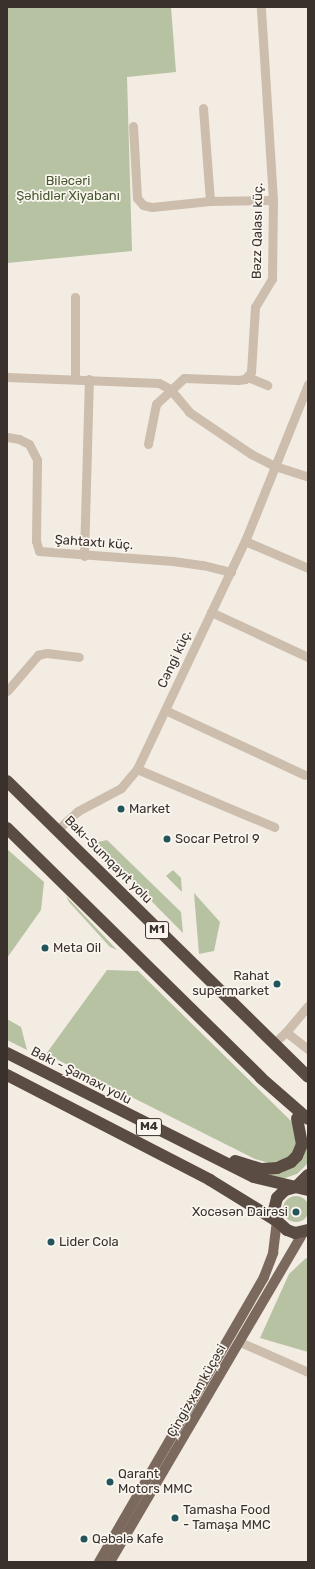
<!DOCTYPE html>
<meta charset="utf-8">
<style>
body{margin:0}
#map{position:relative;width:315px;height:1569px;overflow:hidden;background:#f3ece2;font-family:Rubik,sans-serif}
div>[style]{position:absolute}
.green>*{inset:0;background:#b6c2a2}
.round{border-radius:50%}
.minor>*{height:9px;margin:-4.5px;padding:0 4.5px;transform-origin:4.5px;border-radius:4.5px;background:#ccbdad}
.major>*{height:10px;margin:-5px;padding:0 5px;transform-origin:5px;border-radius:5px;background:#7c695d}
.highway>*{height:12px;margin:-6px;padding:0 6px;transform-origin:6px;border-radius:6px;background:#5b4c43}
.dots>*{width:11px;height:11px;translate:-50% -50%;box-sizing:border-box;border:2px solid #faf6ef;border-radius:50%}
span{translate:-50% -50%;white-space:nowrap;text-align:center;line-height:1.15;-webkit-text-stroke:3.5px #faf6ef;paint-order:stroke}
.shield-label span{padding:1px 3px;background:#faf6ef;border:1px solid;border-radius:3px;-webkit-text-stroke-width:0}
.shield-label{font-size:12px;color:#3a312c;font-weight:700}
.park-label{font-size:13px;color:#475830}
.street-label{font-size:13px;color:#3a312c}
.poi-label{font-size:13px;color:#3a312c}
.left{translate:0 -50%;text-align:left}
.right{translate:-100% -50%;text-align:right}
.frame{position:absolute;inset:0;border:8px solid #3a312c;pointer-events:none}
</style>
<div id="map">
<div class="green">
<i style="clip-path:polygon(7px 7px,171px 7px,176px 72px,127px 77px,132px 251px,7px 263px)"></i>
<i style="clip-path:polygon(107px 840px,181px 912px,183px 933px,94px 843px)"></i>
<i style="clip-path:polygon(7px 849px,44px 882px,41px 910px,7px 958px)"></i>
<i style="clip-path:polygon(173px 870px,181px 878px,182px 892px,166px 876px)"></i>
<i style="clip-path:polygon(194px 893px,220px 922px,214px 951px,199px 954px)"></i>
<i style="clip-path:polygon(66px 896px,117px 950px,110px 947px,69px 902px)"></i>
<i style="clip-path:polygon(107px 970px,138px 971px,293px 1123px,297px 1142px,295px 1150px,287px 1159px,269px 1163px,255px 1159px,46px 1054px)"></i>
<i style="clip-path:polygon(7px 1019px,21px 1027px,27px 1050px,7px 1040px)"></i>
<i style="clip-path:polygon(307px 1140px,308px 1163px,297px 1174px,285px 1178px,274px 1177px,254px 1171px,276px 1172px)"></i>
<i class="round" style="left:283px;top:1196px;width:26px;height:26px"></i>
<i style="clip-path:polygon(306px 1258px,308px 1260px,308px 1352px,260px 1338px,289px 1274px)"></i>
</div>
<div class="minor">
<i style="left:203px;top:108px;width:93px;rotate:85.7deg"></i>
<i style="left:133px;top:126px;width:72px;rotate:86.8deg"></i>
<i style="left:137px;top:198px;width:9px;rotate:49deg"></i>
<i style="left:143px;top:205px;width:9px;rotate:13deg"></i>
<i style="left:152px;top:207px;width:58px;rotate:-5.9deg"></i>
<i style="left:210px;top:201px;width:63px;rotate:-0.9deg"></i>
<i style="left:7px;top:377px;width:152px;rotate:2.3deg"></i>
<i style="left:159px;top:383px;width:13px;rotate:29deg"></i>
<i style="left:170px;top:389px;width:30px;rotate:50deg"></i>
<i style="left:189px;top:412px;width:75px;rotate:34.1deg"></i>
<i style="left:251px;top:454px;width:27px;rotate:27deg"></i>
<i style="left:275px;top:466px;width:35px;rotate:18deg"></i>
<i style="left:248px;top:377px;width:21px;rotate:23deg"></i>
<i style="left:75px;top:378px;width:81px;rotate:-90deg"></i>
<i style="left:7px;top:437px;width:12px;rotate:9deg"></i>
<i style="left:19px;top:439px;width:11px;rotate:27deg"></i>
<i style="left:29px;top:444px;width:18px;rotate:63deg"></i>
<i style="left:37px;top:460px;width:81px;rotate:90.7deg"></i>
<i style="left:36px;top:541px;width:10px;rotate:73deg"></i>
<i style="left:39px;top:551px;width:134px;rotate:4.3deg"></i>
<i style="left:173px;top:561px;width:30px;rotate:8deg"></i>
<i style="left:203px;top:565px;width:29px;rotate:14deg"></i>
<i style="left:148px;top:444px;width:41px;rotate:-78.7deg"></i>
<i style="left:156px;top:404px;width:38px;rotate:-43deg"></i>
<i style="left:184px;top:378px;width:54px;rotate:2.1deg"></i>
<i style="left:238px;top:380px;width:7px;rotate:-8deg"></i>
<i style="left:245px;top:379px;width:9px;rotate:-49deg"></i>
<i style="left:251px;top:372px;width:65px;rotate:-86.5deg"></i>
<i style="left:255px;top:307px;width:33px;rotate:-59deg"></i>
<i style="left:272px;top:279px;width:79px;rotate:-89.3deg"></i>
<i style="left:273px;top:200px;width:193px;rotate:-93.6deg"></i>
<i style="left:245px;top:541px;width:69px;rotate:23.2deg"></i>
<i style="left:84px;top:556px;width:177px;rotate:-88.4deg"></i>
<i style="left:211px;top:612px;width:107px;rotate:24.9deg"></i>
<i style="left:7px;top:691px;width:48px;rotate:-49.3deg"></i>
<i style="left:38px;top:655px;width:9px;rotate:-13deg"></i>
<i style="left:47px;top:653px;width:32px;rotate:7deg"></i>
<i style="left:165px;top:710px;width:154px;rotate:24.9deg"></i>
<i style="left:137px;top:769px;width:149px;rotate:22.9deg"></i>
<i style="left:58px;top:829px;width:27px;rotate:-42deg"></i>
<i style="left:78px;top:811px;width:49px;rotate:-28.1deg"></i>
<i style="left:121px;top:788px;width:25px;rotate:-50deg"></i>
<i style="left:137px;top:769px;width:252px;rotate:-64.7deg"></i>
<i style="left:245px;top:541px;width:169px;rotate:-68.1deg"></i>
<i style="left:286px;top:1032px;width:34px;rotate:-50deg"></i>
<i style="left:273px;top:1044px;width:18px;rotate:-43deg"></i>
<i style="left:286px;top:1032px;width:28px;rotate:38deg"></i>
<i style="left:240px;top:1342px;width:74px;rotate:23.8deg"></i>
</div>
<div class="major">
<i style="left:99px;top:1562px;width:329px;rotate:-59.9deg"></i>
<i style="left:264px;top:1277px;width:26px;rotate:-69deg"></i>
<i style="left:273px;top:1253px;width:32px;rotate:-83deg"></i>
<i style="left:110px;top:1562px;width:384px;rotate:-59.6deg"></i>
</div>
<div class="highway">
<i style="left:7px;top:781px;width:422px;rotate:44.5deg"></i>
<i style="left:7px;top:828px;width:356px;rotate:44.5deg"></i>
<i style="left:261px;top:1078px;width:62px;rotate:41.1deg"></i>
<i style="left:7px;top:1053px;width:276px;rotate:26.7deg"></i>
<i style="left:254px;top:1177px;width:43px;rotate:13.4deg"></i>
<i style="left:296px;top:1187px;width:17px;rotate:-45deg"></i>
<i style="left:7px;top:1075px;width:229px;rotate:27.3deg"></i>
<i style="left:210px;top:1180px;width:79px;rotate:31.5deg"></i>
<i style="left:235px;top:1161px;width:28px;rotate:17deg"></i>
<i style="left:262px;top:1169px;width:15px;rotate:-4deg"></i>
<i style="left:277px;top:1168px;width:15px;rotate:-23deg"></i>
<i style="left:291px;top:1162px;width:8px;rotate:-45deg"></i>
<i style="left:297px;top:1156px;width:13px;rotate:-67deg"></i>
<i style="left:302px;top:1144px;width:26px;rotate:-101deg"></i>
<i style="left:308px;top:1190px;width:12px;rotate:-166deg"></i>
<i style="left:296px;top:1187px;width:11px;rotate:165deg"></i>
<i style="left:285px;top:1190px;width:11px;rotate:135deg"></i>
<i style="left:277px;top:1198px;width:12px;rotate:104deg"></i>
<i style="left:274px;top:1210px;width:11px;rotate:75deg"></i>
<i style="left:277px;top:1221px;width:13px;rotate:42deg"></i>
<i style="left:287px;top:1230px;width:9px;rotate:21deg"></i>
<i style="left:295px;top:1233px;width:13px;rotate:-13deg"></i>
</div>
<div class="dots">
<i style="left:121px;top:809px;background:#22555b"></i>
<i style="left:167px;top:839px;background:#22555b"></i>
<i style="left:45px;top:948px;background:#22555b"></i>
<i style="left:277px;top:984px;background:#22555b"></i>
<i style="left:296px;top:1212px;background:#22555b"></i>
<i style="left:51px;top:1242px;background:#22555b"></i>
<i style="left:110px;top:1482px;background:#22555b"></i>
<i style="left:175px;top:1518px;background:#22555b"></i>
<i style="left:84px;top:1539px;background:#22555b"></i>
</div>
<div class="shield-label">
<span style="left:157px;top:930px">M1</span>
<span style="left:149px;top:1127px">M4</span>
</div>
<div class="park-label">
<span style="left:68px;top:189px">Biləcəri<br>Şəhidlər Xiyabanı</span>
</div>
<div class="street-label">
<span style="left:258px;top:231px;rotate:-89deg">Bəzz Qalası küç.</span>
<span style="left:94px;top:543px;rotate:4deg">Şahtaxtı küç.</span>
<span style="left:175px;top:659px;rotate:-65deg">Cəngi küç.</span>
<span style="left:108px;top:860px;rotate:45deg">Bakı-Sumqayıt yolu</span>
<span style="left:81px;top:1076px;rotate:27deg">Bakı - Şamaxı yolu</span>
<span style="left:197px;top:1391px;rotate:-60deg">Çingiz xan küçəsi</span>
</div>
<div class="poi-label">
<span class="left" style="left:129px;top:809px">Market</span>
<span class="left" style="left:175px;top:839px">Socar Petrol 9</span>
<span class="left" style="left:53px;top:948px">Meta Oil</span>
<span class="right" style="left:269px;top:984px">Rahat<br>supermarket</span>
<span class="right" style="left:288px;top:1212px">Xocəsən Dairəsi</span>
<span class="left" style="left:59px;top:1242px">Lider Cola</span>
<span class="left" style="left:118px;top:1482px">Qarant<br>Motors MMC</span>
<span class="left" style="left:183px;top:1518px">Tamasha Food<br>- Tamaşa MMC</span>
<span class="left" style="left:92px;top:1539px">Qəbələ Kafe</span>
</div>
<div class="frame"></div>
</div>
